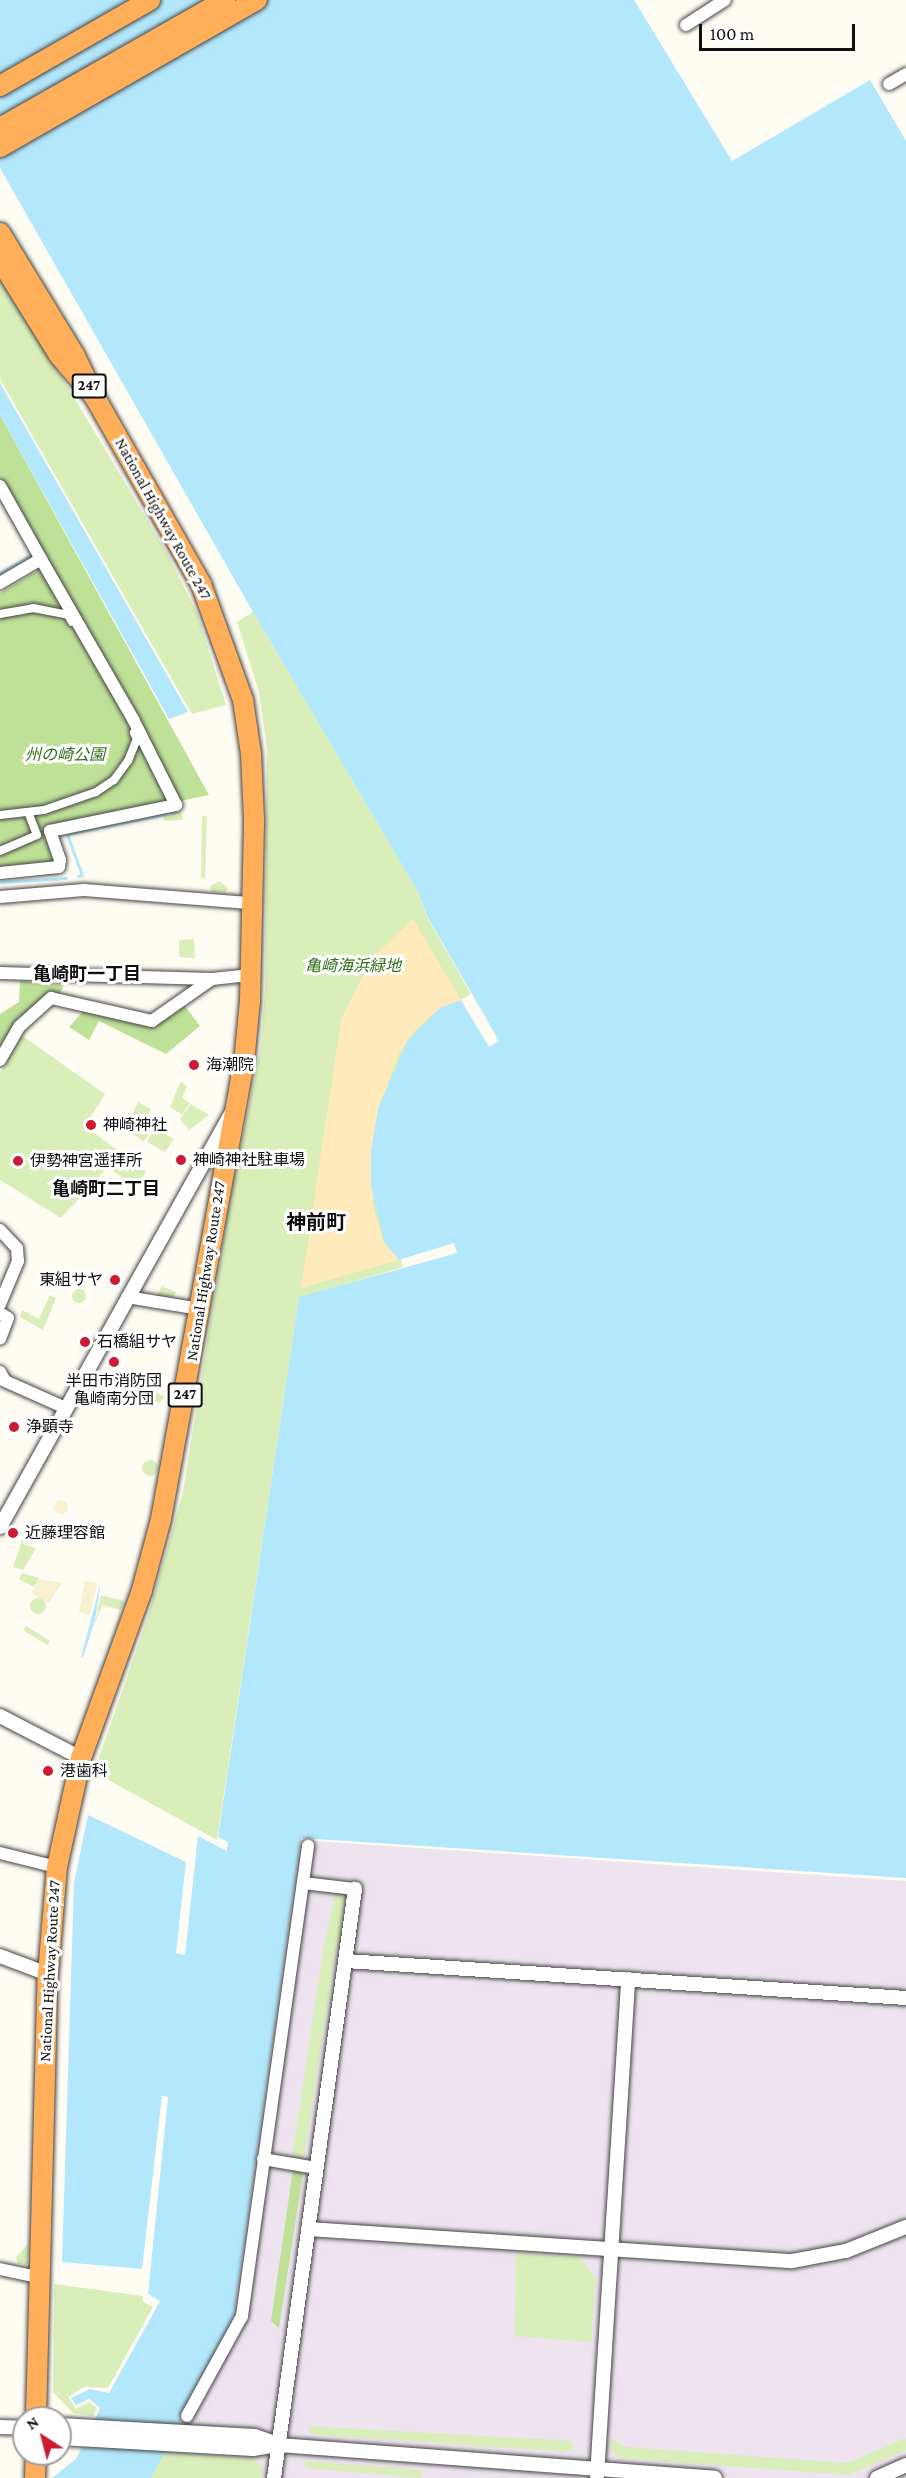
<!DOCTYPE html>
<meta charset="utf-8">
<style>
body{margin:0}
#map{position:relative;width:906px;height:2478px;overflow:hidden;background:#fffcf3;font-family:"Crimson Pro","Noto Sans JP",serif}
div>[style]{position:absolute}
.industrial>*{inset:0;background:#ede4ef}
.farmland>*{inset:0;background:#f8f1d0}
.round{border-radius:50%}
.green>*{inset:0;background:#d9eeb9}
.forest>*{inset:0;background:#bee097}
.sand>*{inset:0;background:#ffeabc}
.water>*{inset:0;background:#b3e7fb}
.stream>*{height:3px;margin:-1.5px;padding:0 1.5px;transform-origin:1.5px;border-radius:1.5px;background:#b3e7fb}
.roads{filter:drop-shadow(0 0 2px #434343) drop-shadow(0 0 2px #434343)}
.pedestrian>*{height:8px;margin:-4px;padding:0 4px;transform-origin:4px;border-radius:4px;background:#fff}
.minor>*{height:12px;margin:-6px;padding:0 6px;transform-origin:6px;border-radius:6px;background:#fff}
.tertiary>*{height:14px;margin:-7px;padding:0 7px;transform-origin:7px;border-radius:7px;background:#fff}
.trunk>*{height:20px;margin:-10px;padding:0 10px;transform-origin:10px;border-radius:10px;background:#ffae5a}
.dots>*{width:16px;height:16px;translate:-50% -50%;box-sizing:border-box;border:3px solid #fff;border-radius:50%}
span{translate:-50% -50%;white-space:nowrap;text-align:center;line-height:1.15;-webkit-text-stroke:6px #fff;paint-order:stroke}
.shield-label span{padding:2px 4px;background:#fff;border:2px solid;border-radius:4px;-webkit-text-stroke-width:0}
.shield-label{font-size:15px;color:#101010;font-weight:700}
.street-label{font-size:16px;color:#101010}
.park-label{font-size:16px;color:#336f1a;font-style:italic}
.poi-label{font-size:16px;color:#101010}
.left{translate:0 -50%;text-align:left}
.right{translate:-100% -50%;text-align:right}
.neighbourhood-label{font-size:18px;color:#101010;font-weight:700}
.quarter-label{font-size:20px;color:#101010;font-weight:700}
.north{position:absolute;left:12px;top:2406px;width:60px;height:60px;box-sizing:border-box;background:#fff;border:2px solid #9f9f9f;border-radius:50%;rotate:324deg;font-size:16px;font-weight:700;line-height:24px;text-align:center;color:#101010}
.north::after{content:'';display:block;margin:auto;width:21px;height:27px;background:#cd1b34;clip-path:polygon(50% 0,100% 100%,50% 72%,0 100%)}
.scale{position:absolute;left:699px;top:24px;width:156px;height:27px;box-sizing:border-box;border:3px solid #101010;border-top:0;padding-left:8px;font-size:18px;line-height:21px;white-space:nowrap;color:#101010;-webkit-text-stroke:4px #fff;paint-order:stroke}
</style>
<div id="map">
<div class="industrial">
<i style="clip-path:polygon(300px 1840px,906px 1881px,906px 2478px,151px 2478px,233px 2321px)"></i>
</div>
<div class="farmland">
<i class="round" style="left:54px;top:1500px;width:14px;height:14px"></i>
<i style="clip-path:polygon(39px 1579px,62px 1583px,49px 1603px,31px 1593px)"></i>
<i style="clip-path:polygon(85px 1581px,97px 1583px,90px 1615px,79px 1612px)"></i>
</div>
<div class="green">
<i style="clip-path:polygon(0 274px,167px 553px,197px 613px,226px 705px,192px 714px,0 379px)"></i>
<i style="clip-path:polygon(253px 612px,418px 892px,427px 917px,471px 994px,461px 1000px,378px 1109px,371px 1151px,403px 1267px,299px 1298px,217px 1840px,94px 1772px,148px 1617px,183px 1492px,230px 1199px,260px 1051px,265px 992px,267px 749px,259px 692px,237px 622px)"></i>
<i style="clip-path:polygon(180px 808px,183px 820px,164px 821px,163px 811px)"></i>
<i style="clip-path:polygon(202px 816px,207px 816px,205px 878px,201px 878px)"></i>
<i style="clip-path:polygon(220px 881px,228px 889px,225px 893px,211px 892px,210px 886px)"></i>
<i style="clip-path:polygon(194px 939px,195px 958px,179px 957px,179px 940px)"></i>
<i style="clip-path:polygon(21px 1035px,105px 1094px,85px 1126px,146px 1172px,135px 1187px,108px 1167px,61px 1218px,0 1180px,0 1073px)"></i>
<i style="clip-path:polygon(181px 1081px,187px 1087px,182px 1098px,190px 1103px,182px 1115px,170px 1107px)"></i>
<i style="clip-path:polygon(138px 1102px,151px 1109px,143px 1126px,150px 1131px,144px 1142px,126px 1129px)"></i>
<i style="clip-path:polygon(191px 1104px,209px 1115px,189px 1130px,180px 1119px)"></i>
<i style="clip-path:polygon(154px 1128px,174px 1139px,165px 1152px,147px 1142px)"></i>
<i style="clip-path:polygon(162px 1286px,176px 1292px,171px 1301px,155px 1299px)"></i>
<i class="round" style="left:72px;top:1289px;width:14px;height:14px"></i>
<i style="clip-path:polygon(50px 1295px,56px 1298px,43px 1330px,20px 1317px,22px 1310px,39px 1319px)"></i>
<i style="clip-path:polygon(134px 1383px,165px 1397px,159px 1403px,131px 1391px)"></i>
<i class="round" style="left:142px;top:1460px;width:16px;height:16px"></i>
<i style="clip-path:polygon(25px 1531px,23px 1544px,36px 1548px,23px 1570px,13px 1567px)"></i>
<i style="clip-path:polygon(22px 1573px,39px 1578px,34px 1587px,19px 1579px)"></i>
<i style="clip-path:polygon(101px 1595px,124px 1601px,121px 1610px,102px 1605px,95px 1623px)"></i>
<i class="round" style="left:30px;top:1598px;width:16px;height:16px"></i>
<i style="clip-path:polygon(26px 1626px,50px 1641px,47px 1645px,23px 1630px)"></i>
<i style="clip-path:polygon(342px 1893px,347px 1898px,344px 1934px,336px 1951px,304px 2158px,297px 2159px,292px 2158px,324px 1944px,335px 1894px)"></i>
<i style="clip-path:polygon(28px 2244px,28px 2265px,18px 2264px,16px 2257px)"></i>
<i style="clip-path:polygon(516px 2253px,580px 2257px,596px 2278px,591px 2342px,515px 2336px)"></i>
<i style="clip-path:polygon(54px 2284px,143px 2296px,143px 2302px,153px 2307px,108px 2388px,84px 2387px,68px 2397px,76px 2409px,89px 2402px,97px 2408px,93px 2416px,73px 2413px,53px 2392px)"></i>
<i style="clip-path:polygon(308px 2426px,572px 2441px,573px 2448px,567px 2452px,310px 2434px)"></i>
<i style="clip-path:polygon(611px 2438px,626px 2447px,848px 2463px,906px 2438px,906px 2450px,849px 2475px,619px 2458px,610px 2449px)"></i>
<i style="clip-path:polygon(163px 2453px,253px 2458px,263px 2468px,263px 2478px,151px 2478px)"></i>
<i style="clip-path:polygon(306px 2461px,422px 2470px,421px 2478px,305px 2468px)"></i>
</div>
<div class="forest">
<i style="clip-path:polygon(0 415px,209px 795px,53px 827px,54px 861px,51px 866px,0 870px,0 593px,49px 564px,0 477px)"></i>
<i style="clip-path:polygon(20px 981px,64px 983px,60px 994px,39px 1002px,0 1054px,0 1014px,19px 1002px)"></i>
<i style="clip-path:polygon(184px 1005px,200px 1026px,166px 1054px,99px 1021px,89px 1040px,69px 1027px,85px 1009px,155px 1025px)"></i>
<i style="clip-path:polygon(293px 2170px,303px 2173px,279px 2328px,271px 2321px)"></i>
</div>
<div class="sand">
<i style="clip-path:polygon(413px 919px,461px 1000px,440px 1008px,416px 1029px,399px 1054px,378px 1109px,371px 1151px,373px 1206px,384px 1242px,399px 1260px,301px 1288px,341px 1020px,371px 959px)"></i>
</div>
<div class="water">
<i style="clip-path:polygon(0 0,634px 0,732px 161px,870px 80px,906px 141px,906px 1878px,301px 1838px,233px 2321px,151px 2478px,52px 2478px,76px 2459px,100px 2408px,89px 2399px,76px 2405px,71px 2398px,90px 2389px,109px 2393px,160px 2301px,148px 2294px,168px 2097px,162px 2096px,142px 2269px,62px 2262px,74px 1883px,88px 1815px,186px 1862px,176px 1953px,185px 1955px,198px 1836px,227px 1851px,228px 1842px,218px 1837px,299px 1297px,457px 1253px,454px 1243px,399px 1260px,384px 1242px,371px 1186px,371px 1151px,378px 1109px,407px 1041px,440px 1008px,461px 1000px,489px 1047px,499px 1041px,427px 916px,418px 892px,253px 612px,0 168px)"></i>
<i style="clip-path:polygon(0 383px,188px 712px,169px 719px,0 415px)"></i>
<i style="clip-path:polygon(101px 1581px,95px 1620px,83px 1657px,81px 1657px)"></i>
</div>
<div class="stream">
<i style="left:0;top:573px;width:32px;rotate:-30deg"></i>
<i style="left:78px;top:876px;width:4px;rotate:-14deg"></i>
<i style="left:82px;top:875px;width:44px;rotate:-110.1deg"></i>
<i style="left:67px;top:834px;width:110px;rotate:-11.5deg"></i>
<i style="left:0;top:882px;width:66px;rotate:-3.5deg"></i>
</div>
<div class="roads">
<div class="pedestrian">
<i style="left:0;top:614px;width:34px;rotate:-10deg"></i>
<i style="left:33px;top:608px;width:36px;rotate:11deg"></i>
<i style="left:68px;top:615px;width:8px;rotate:60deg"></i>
<i style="left:0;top:815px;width:44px;rotate:-6.5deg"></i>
<i style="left:44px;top:810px;width:55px;rotate:-19.1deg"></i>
<i style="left:96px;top:792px;width:22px;rotate:-34deg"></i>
<i style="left:114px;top:780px;width:24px;rotate:-54deg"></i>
<i style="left:128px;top:761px;width:24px;rotate:-68deg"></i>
<i style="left:137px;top:739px;width:7px;rotate:-117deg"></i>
<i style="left:0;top:851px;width:40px;rotate:-23.4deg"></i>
<i style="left:37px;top:835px;width:22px;rotate:-111deg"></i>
</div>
<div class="minor">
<i style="left:686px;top:25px;width:46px;rotate:-32.7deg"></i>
<i style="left:889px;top:84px;width:20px;rotate:-30deg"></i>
<i style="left:0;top:486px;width:84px;rotate:60.7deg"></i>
<i style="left:41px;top:559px;width:48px;rotate:149.7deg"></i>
<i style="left:0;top:873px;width:59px;rotate:-5.8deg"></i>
<i style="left:59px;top:867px;width:7px;rotate:-82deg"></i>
<i style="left:60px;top:860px;width:31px;rotate:-109deg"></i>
<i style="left:50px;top:831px;width:129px;rotate:-11.7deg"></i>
<i style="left:176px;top:805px;width:96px;rotate:-116.6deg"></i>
<i style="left:133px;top:719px;width:185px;rotate:-119.9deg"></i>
<i style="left:0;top:897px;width:84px;rotate:-4.8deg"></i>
<i style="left:84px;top:890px;width:168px;rotate:4.5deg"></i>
<i style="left:0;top:973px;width:212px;rotate:1.6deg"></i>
<i style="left:212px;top:979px;width:37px;rotate:-6deg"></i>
<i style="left:0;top:1060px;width:39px;rotate:-60deg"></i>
<i style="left:20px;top:1026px;width:42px;rotate:-42.1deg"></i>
<i style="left:51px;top:998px;width:104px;rotate:12.8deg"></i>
<i style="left:152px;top:1021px;width:73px;rotate:-35deg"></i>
<i style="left:0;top:1230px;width:25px;rotate:47deg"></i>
<i style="left:17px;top:1248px;width:13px;rotate:86deg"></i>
<i style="left:18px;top:1261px;width:47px;rotate:112.7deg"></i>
<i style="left:127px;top:1297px;width:74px;rotate:9.3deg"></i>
<i style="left:0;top:1313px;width:9px;rotate:32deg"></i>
<i style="left:8px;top:1318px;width:22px;rotate:111deg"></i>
<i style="left:0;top:1372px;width:10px;rotate:61deg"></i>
<i style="left:5px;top:1381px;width:67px;rotate:23.9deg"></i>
<i style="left:0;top:1853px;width:59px;rotate:13.8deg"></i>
<i style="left:303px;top:1883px;width:52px;rotate:6.6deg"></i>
<i style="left:263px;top:2159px;width:54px;rotate:9.6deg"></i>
<i style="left:0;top:2269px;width:40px;rotate:12deg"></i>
<i style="left:187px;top:2416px;width:114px;rotate:-61.2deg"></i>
<i style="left:242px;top:2316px;width:475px;rotate:-82deg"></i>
</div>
<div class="tertiary">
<i style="left:0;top:1527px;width:475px;rotate:-60.8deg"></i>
<i style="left:0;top:1716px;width:91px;rotate:27.4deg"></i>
<i style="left:0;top:1956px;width:51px;rotate:20.6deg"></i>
<i style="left:346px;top:1961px;width:561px;rotate:3.78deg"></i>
<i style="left:308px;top:2229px;width:485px;rotate:3.8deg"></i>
<i style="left:792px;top:2261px;width:55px;rotate:-10.5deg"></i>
<i style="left:846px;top:2251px;width:65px;rotate:-21.8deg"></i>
<i style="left:60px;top:2425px;width:195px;rotate:3.2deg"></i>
<i style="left:255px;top:2436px;width:24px;rotate:19deg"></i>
<i style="left:0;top:2427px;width:24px;rotate:2deg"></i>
<i style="left:60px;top:2438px;width:193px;rotate:3.3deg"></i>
<i style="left:253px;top:2449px;width:26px;rotate:-9deg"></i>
<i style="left:279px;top:2445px;width:437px;rotate:4.3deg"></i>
<i style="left:597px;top:2476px;width:498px;rotate:-86.4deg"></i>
<i style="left:274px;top:2478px;width:595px;rotate:-82.17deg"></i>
<i style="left:877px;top:2478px;width:32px;rotate:-24deg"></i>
</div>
<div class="trunk">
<i style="left:0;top:86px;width:173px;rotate:-29.8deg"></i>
<i style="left:0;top:128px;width:259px;rotate:-29.6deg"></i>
<i style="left:0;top:147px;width:296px;rotate:-29.8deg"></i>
<i style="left:0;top:233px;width:144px;rotate:58.6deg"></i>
<i style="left:75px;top:356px;width:44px;rotate:64.6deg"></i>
<i style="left:94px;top:396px;width:54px;rotate:-130.5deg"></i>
<i style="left:59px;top:355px;width:112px;rotate:-121.8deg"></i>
<i style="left:36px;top:2418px;width:444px;rotate:-88.5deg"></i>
<i style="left:48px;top:1974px;width:107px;rotate:-85.2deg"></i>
<i style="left:57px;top:1867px;width:112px;rotate:-77.6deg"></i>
<i style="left:81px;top:1758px;width:179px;rotate:-70deg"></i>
<i style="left:142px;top:1590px;width:73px;rotate:-75deg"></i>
<i style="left:161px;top:1519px;width:463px;rotate:-79.7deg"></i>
<i style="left:244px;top:1063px;width:62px;rotate:-84.5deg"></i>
<i style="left:250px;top:1001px;width:182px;rotate:-88.7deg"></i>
<i style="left:254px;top:819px;width:65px;rotate:-92.6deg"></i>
<i style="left:251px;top:754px;width:55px;rotate:-98.4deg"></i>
<i style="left:243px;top:700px;width:123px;rotate:-109.9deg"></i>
<i style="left:201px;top:584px;width:216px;rotate:-119.6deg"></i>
<i style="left:35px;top:2478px;width:24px;rotate:-88deg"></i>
</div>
</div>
<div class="dots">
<i style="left:194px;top:1065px;background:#cd1b34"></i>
<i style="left:91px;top:1125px;background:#cd1b34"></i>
<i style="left:181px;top:1160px;background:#cd1b34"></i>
<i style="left:18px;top:1161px;background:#cd1b34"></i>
<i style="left:115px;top:1280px;background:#cd1b34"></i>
<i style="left:85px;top:1342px;background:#cd1b34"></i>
<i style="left:114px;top:1362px;background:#cd1b34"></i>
<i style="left:14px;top:1427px;background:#cd1b34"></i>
<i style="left:13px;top:1533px;background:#cd1b34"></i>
<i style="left:48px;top:1771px;background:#cd1b34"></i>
</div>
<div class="shield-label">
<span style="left:89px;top:386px">247</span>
<span style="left:185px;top:1395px">247</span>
</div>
<div class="street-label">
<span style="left:163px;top:519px;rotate:61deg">National Highway Route 247</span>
<span style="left:206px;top:1271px;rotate:-81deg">National Highway Route 247</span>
<span style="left:50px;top:1971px;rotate:-87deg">National Highway Route 247</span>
</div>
<div class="park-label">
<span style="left:65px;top:755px">州の崎公園</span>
<span style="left:353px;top:966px">亀崎海浜緑地</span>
</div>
<div class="poi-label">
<span class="left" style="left:206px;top:1065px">海潮院</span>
<span class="left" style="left:103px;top:1125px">神崎神社</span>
<span class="left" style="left:193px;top:1160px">神崎神社駐車場</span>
<span class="left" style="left:30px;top:1161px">伊勢神宮遥拝所</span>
<span class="right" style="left:103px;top:1280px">東組サヤ</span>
<span class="left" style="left:97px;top:1342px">石橋組サヤ</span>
<span style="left:114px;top:1390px">半田市消防団<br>亀崎南分団</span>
<span class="left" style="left:26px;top:1427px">浄顕寺</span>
<span class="left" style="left:25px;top:1533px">近藤理容館</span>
<span class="left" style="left:60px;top:1771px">港歯科</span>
</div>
<div class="neighbourhood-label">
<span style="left:87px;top:974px">亀崎町一丁目</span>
<span style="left:106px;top:1189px">亀崎町二丁目</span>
</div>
<div class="quarter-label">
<span style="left:316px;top:1222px">神前町</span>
</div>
<div class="north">N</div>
<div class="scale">100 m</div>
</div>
